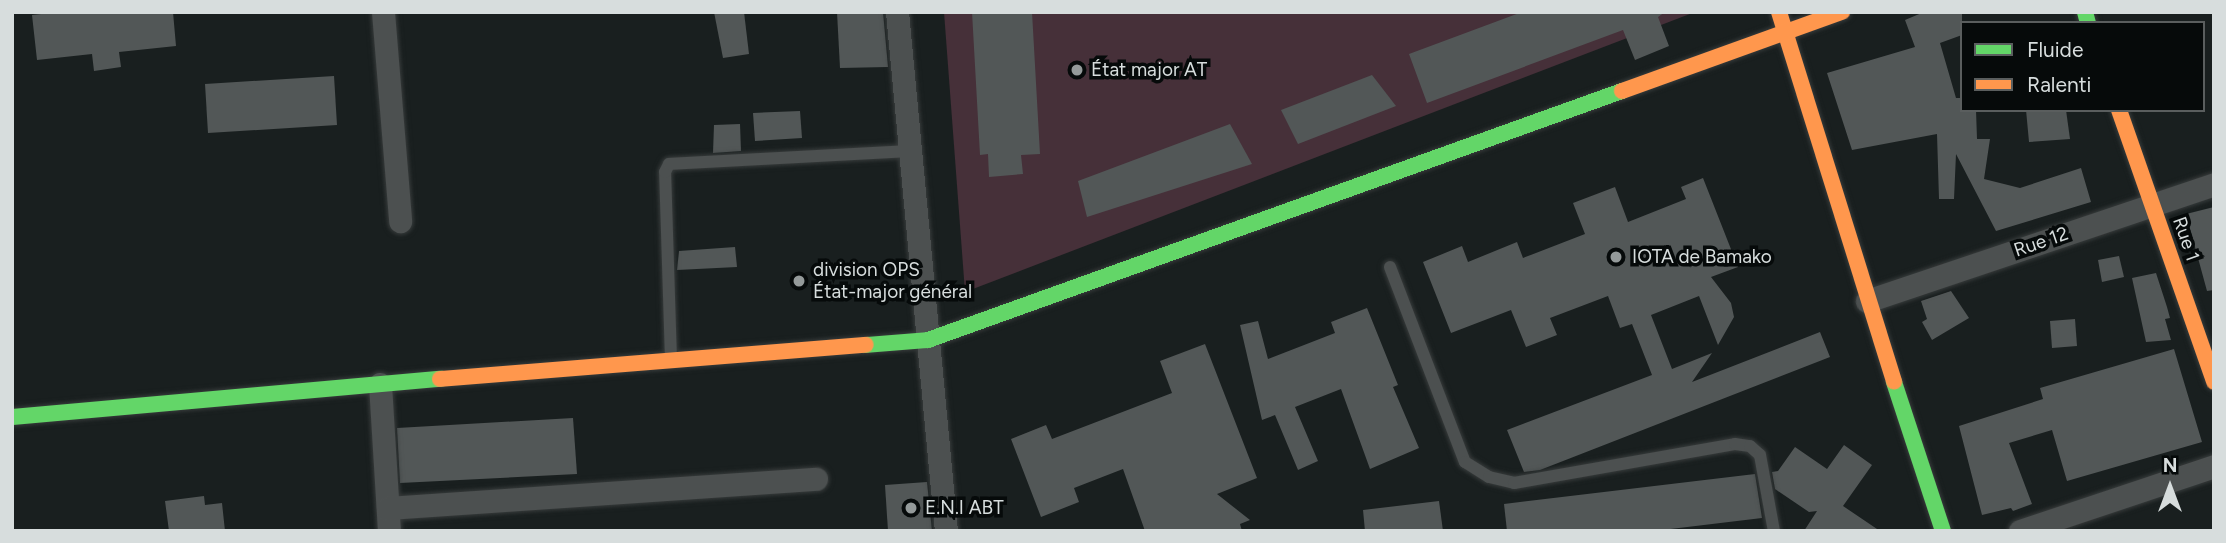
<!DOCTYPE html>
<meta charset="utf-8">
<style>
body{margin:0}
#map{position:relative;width:2226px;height:543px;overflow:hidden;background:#191f1f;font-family:Figtree,sans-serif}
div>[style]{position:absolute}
.green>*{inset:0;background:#463039}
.building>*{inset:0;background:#525757}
.roads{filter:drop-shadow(0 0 2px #373b3b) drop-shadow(0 0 2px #373b3b)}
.lane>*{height:12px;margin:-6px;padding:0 6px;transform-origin:6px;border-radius:6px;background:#4c5050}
.street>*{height:23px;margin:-11.5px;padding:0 11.5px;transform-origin:11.5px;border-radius:11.5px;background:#4c5050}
.fast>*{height:16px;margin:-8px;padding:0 8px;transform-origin:8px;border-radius:8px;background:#63d668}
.slow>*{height:16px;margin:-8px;padding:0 8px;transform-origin:8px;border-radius:8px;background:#ff974d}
.dots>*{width:19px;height:19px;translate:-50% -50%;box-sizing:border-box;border:4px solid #060a0a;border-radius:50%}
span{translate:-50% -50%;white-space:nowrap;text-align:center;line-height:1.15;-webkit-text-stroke:7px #060a0a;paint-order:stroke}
.poi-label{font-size:19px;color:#d7dddd}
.left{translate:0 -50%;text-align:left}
.street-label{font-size:19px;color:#d7dddd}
.frame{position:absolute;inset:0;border:14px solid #d7dddd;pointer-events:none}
.legend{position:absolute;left:1960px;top:21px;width:245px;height:91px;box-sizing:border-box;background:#060a0a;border:2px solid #5a5e5e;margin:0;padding:9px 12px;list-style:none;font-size:21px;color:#d7dddd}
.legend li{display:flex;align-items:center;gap:14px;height:35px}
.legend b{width:35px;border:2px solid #5a5e5e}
.north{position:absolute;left:2135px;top:452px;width:70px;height:70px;-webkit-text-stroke:5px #060a0a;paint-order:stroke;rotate:0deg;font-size:19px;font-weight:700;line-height:28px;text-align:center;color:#d7dddd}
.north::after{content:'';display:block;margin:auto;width:24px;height:32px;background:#d7dddd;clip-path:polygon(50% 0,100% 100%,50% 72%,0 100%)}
</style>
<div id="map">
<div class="green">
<i style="clip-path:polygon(944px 12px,1695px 12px,965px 292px)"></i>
</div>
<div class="building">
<i style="clip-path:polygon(59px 12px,173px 12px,176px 46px,119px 52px,121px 67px,94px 71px,92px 54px,37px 60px,32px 15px)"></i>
<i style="clip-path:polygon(714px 12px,744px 12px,749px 54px,723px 58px)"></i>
<i style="clip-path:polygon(837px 12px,883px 12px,888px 67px,840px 68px)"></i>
<i style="clip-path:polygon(972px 12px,1032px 12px,1040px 154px,1021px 155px,1023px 174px,989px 177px,988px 154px,980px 155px)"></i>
<i style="clip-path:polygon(1522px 12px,1665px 12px,1658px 17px,1669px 46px,1635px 60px,1623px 30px,1427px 103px,1409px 54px)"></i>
<i style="clip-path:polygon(1924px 12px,1962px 12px,1962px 35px,1940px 43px,1956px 98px,1962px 98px,1962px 110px,1976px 110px,1977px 139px,1990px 139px,1984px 179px,2020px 188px,2081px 168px,2091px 202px,1996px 231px,1956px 154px,1954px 199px,1939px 199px,1937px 134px,1852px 150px,1827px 73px,1915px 47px,1905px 20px)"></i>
<i style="clip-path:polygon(1372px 75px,1396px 106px,1298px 144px,1281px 110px)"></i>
<i style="clip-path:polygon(334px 76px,337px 125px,208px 133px,205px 84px)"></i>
<i style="clip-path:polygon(2026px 110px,2066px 110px,2070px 139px,2029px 142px)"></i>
<i style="clip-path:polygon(800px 111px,802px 138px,755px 141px,753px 113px)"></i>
<i style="clip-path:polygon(740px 124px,741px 151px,713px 153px,714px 125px)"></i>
<i style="clip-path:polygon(1230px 124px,1252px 164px,1087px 217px,1078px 181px)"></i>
<i style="clip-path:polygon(1703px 178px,1738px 267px,1711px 277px,1731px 303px,1734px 317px,1718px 345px,1699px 296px,1651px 315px,1672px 369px,1712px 353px,1692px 382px,1820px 332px,1830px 357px,1540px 470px,1524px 472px,1507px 430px,1652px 375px,1632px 324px,1620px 328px,1608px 296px,1550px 318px,1557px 335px,1526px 347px,1511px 310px,1451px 333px,1423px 262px,1462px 246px,1468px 262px,1517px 242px,1523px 258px,1585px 234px,1573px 203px,1615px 187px,1628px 222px,1686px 199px,1681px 187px)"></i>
<i style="clip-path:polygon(2214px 207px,2214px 290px,2207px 291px,2186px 214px)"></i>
<i style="clip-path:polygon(735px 247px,737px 267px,677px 270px,679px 251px)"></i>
<i style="clip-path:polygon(2119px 256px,2124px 277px,2102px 282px,2098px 260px)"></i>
<i style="clip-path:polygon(2156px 273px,2167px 307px,2170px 318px,2165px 319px,2171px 340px,2146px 342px,2132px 278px)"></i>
<i style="clip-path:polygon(1951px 291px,1969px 318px,1932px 340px,1922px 322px,1927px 319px,1921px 301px)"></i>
<i style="clip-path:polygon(1367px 308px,1398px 385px,1393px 387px,1419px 448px,1370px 469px,1341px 389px,1295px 407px,1318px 461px,1298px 470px,1275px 415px,1262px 420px,1240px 325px,1258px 321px,1268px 359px,1335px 333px,1331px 322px)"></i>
<i style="clip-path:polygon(2075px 319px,2077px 346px,2052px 348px,2050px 321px)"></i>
<i style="clip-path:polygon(1205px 344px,1257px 478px,1217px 494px,1250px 520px,1240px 524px,1242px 531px,1145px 531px,1123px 469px,1074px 488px,1079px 502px,1041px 517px,1011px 439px,1046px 425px,1052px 439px,1172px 393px,1160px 361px)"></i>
<i style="clip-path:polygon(2174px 349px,2202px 442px,2067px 481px,2052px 430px,2009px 443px,2032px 504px,2013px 511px,2011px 508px,1982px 515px,1959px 426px,2043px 399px,2040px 388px)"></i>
<i style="clip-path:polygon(573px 418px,577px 474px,400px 483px,397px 428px)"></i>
<i style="clip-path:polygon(1844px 445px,1872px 465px,1843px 506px,1880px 531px,1804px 531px,1817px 511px,1809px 512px,1775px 489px,1772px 472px,1778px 471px,1795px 447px,1827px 469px)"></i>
<i style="clip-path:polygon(1755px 474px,1762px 518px,1654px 531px,1507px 531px,1504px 504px)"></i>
<i style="clip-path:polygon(927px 482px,932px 531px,888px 531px,885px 485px)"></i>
<i style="clip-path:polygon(204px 496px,205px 505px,222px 503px,225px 531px,169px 531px,165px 501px)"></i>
<i style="clip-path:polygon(1439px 501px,1443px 531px,1365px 531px,1363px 510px)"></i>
</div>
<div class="roads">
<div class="lane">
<i style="left:1390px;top:267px;width:209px;rotate:69deg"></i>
<i style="left:1465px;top:462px;width:28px;rotate:32deg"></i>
<i style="left:1489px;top:477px;width:26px;rotate:13deg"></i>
<i style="left:1514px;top:483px;width:224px;rotate:-10deg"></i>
<i style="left:1735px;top:444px;width:15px;rotate:8deg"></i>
<i style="left:1750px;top:446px;width:13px;rotate:42deg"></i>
<i style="left:1760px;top:455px;width:77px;rotate:79.6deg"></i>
<i style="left:671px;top:360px;width:188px;rotate:-91.8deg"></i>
<i style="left:665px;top:172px;width:9px;rotate:-63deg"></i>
<i style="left:669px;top:164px;width:240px;rotate:-3.1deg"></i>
</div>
<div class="street">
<i style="left:383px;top:12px;width:210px;rotate:85.3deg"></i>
<i style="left:897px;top:12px;width:521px;rotate:84.61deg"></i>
<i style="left:1867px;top:301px;width:366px;rotate:-18.6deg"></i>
<i style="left:380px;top:384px;width:147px;rotate:86.5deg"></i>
<i style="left:388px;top:508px;width:429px;rotate:-3.9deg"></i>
<i style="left:2020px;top:531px;width:205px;rotate:-18.5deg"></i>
</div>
<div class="fast">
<i style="left:2085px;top:12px;width:11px;rotate:75deg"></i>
<i style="left:866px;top:345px;width:62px;rotate:-4.6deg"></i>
<i style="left:928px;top:340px;width:737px;rotate:-19.74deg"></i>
<i style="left:1894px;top:382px;width:157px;rotate:71.8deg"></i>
<i style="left:12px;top:417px;width:430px;rotate:-5.1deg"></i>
</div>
<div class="slow">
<i style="left:1779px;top:12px;width:387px;rotate:72.7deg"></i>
<i style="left:1622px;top:91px;width:234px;rotate:-19.8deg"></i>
<i style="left:2119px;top:110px;width:288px;rotate:70.7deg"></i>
<i style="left:440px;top:379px;width:427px;rotate:-4.6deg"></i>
</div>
</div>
<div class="dots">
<i style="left:1077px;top:70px;background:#949a9a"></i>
<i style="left:1616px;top:257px;background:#949a9a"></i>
<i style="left:799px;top:281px;background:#949a9a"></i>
<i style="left:911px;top:508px;background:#949a9a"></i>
</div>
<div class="poi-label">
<span class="left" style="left:1091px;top:70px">État major AT</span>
<span class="left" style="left:1632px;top:257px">IOTA de Bamako</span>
<span class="left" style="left:813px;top:281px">division OPS<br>État-major général</span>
<span class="left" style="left:925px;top:508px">E.N.I ABT</span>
</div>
<div class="street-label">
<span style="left:2186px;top:239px;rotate:71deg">Rue 1</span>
<span style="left:2041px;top:242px;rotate:-19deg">Rue 12</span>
</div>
<div class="frame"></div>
<ul class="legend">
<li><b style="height:9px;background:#63d668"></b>Fluide</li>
<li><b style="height:9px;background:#ff974d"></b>Ralenti</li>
</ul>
<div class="north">N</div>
</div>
